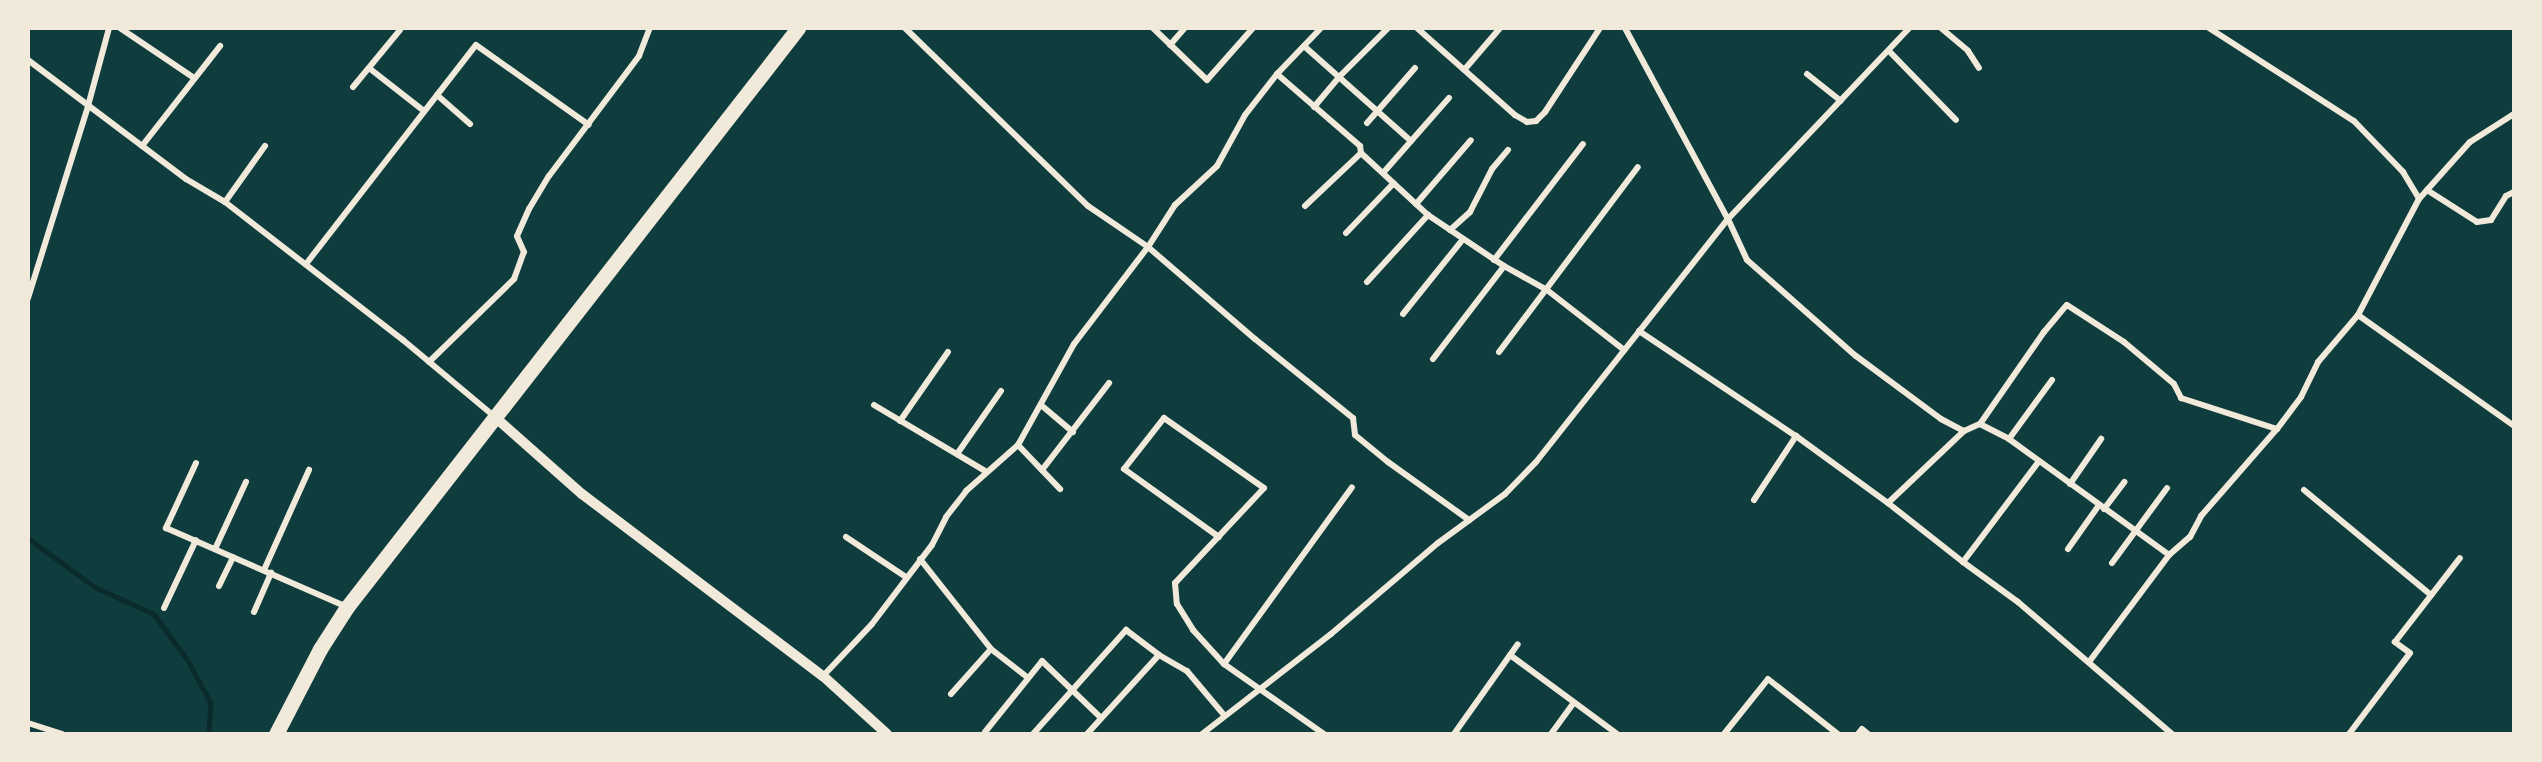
<!DOCTYPE html>
<style>
body{margin:0}
#map{position:relative;width:2542px;height:762px;overflow:hidden;background:#0f3d3e;font-family:"Zilla Slab",serif}
div>[style]{position:absolute}
.stream>*{height:4.5px;margin:-2.25px;padding:0 2.25px;transform-origin:2.25px;border-radius:2.25px;background:#0a2a2b}
.minor>*{height:6px;margin:-3px;padding:0 3px;transform-origin:3px;border-radius:3px;background:#f1e9da}
.tertiary>*{height:10px;margin:-5px;padding:0 5px;transform-origin:5px;border-radius:5px;background:#f1e9da}
.primary>*{height:15px;margin:-7.5px;padding:0 7.5px;transform-origin:7.5px;border-radius:7.5px;background:#f1e9da}
span{translate:-50% -50%;white-space:nowrap;text-align:center;line-height:1.15;-webkit-text-stroke:6px #f1e9da;paint-order:stroke}
.frame{position:absolute;inset:0;border:30px solid #f1e9da;pointer-events:none}
</style>
<div id="map">
<div class="stream">
<i style="left:28px;top:538px;width:83px;rotate:36.2deg"></i>
<i style="left:95px;top:587px;width:65px;rotate:24.6deg"></i>
<i style="left:154px;top:614px;width:56px;rotate:53.7deg"></i>
<i style="left:187px;top:659px;width:50px;rotate:61.4deg"></i>
<i style="left:211px;top:703px;width:31px;rotate:94deg"></i>
</div>
<div class="minor">
<i style="left:120px;top:28px;width:89px;rotate:34deg"></i>
<i style="left:905px;top:28px;width:255px;rotate:44.2deg"></i>
<i style="left:1088px;top:206px;width:73px;rotate:34.3deg"></i>
<i style="left:1148px;top:247px;width:141px;rotate:40.7deg"></i>
<i style="left:1255px;top:339px;width:126px;rotate:38.9deg"></i>
<i style="left:1353px;top:418px;width:17px;rotate:83deg"></i>
<i style="left:1355px;top:435px;width:43px;rotate:39.3deg"></i>
<i style="left:1388px;top:462px;width:100px;rotate:35.6deg"></i>
<i style="left:1153px;top:28px;width:75px;rotate:43.9deg"></i>
<i style="left:1207px;top:80px;width:69px;rotate:-48.5deg"></i>
<i style="left:1417px;top:28px;width:131px;rotate:41.6deg"></i>
<i style="left:1515px;top:115px;width:14px;rotate:30deg"></i>
<i style="left:1527px;top:122px;width:9px;rotate:-6deg"></i>
<i style="left:1536px;top:121px;width:13px;rotate:-45deg"></i>
<i style="left:1545px;top:112px;width:100px;rotate:-56.8deg"></i>
<i style="left:1625px;top:28px;width:217px;rotate:61.7deg"></i>
<i style="left:1728px;top:219px;width:45px;rotate:65.1deg"></i>
<i style="left:1747px;top:260px;width:145px;rotate:41.4deg"></i>
<i style="left:1856px;top:356px;width:106px;rotate:36.5deg"></i>
<i style="left:1941px;top:419px;width:26px;rotate:28deg"></i>
<i style="left:1964px;top:431px;width:17px;rotate:-24deg"></i>
<i style="left:1980px;top:424px;width:112px;rotate:-55.2deg"></i>
<i style="left:2044px;top:332px;width:35px;rotate:-50deg"></i>
<i style="left:2067px;top:305px;width:68px;rotate:33deg"></i>
<i style="left:2124px;top:342px;width:65px;rotate:40deg"></i>
<i style="left:2174px;top:384px;width:16px;rotate:63deg"></i>
<i style="left:2181px;top:398px;width:101px;rotate:17.9deg"></i>
<i style="left:1941px;top:28px;width:35px;rotate:40deg"></i>
<i style="left:1968px;top:51px;width:20px;rotate:57deg"></i>
<i style="left:2209px;top:28px;width:172px;rotate:32.7deg"></i>
<i style="left:2354px;top:121px;width:71px;rotate:46.1deg"></i>
<i style="left:2403px;top:172px;width:31px;rotate:59deg"></i>
<i style="left:1170px;top:45px;width:23px;rotate:-49deg"></i>
<i style="left:1304px;top:46px;width:143px;rotate:41.6deg"></i>
<i style="left:1889px;top:51px;width:96px;rotate:45.8deg"></i>
<i style="left:28px;top:60px;width:198px;rotate:37deg"></i>
<i style="left:186px;top:179px;width:45px;rotate:30.5deg"></i>
<i style="left:225px;top:202px;width:225px;rotate:37.8deg"></i>
<i style="left:403px;top:340px;width:120px;rotate:39.9deg"></i>
<i style="left:369px;top:68px;width:70px;rotate:38deg"></i>
<i style="left:1465px;top:69px;width:54px;rotate:-49.5deg"></i>
<i style="left:1277px;top:74px;width:110px;rotate:40.9deg"></i>
<i style="left:1360px;top:146px;width:7px;rotate:82deg"></i>
<i style="left:1361px;top:153px;width:91px;rotate:42.8deg"></i>
<i style="left:1428px;top:215px;width:92px;rotate:33.9deg"></i>
<i style="left:1504px;top:266px;width:49px;rotate:29.2deg"></i>
<i style="left:1547px;top:290px;width:98px;rotate:37.9deg"></i>
<i style="left:1807px;top:74px;width:43px;rotate:38.5deg"></i>
<i style="left:353px;top:87px;width:74px;rotate:-50.5deg"></i>
<i style="left:437px;top:95px;width:44px;rotate:41.3deg"></i>
<i style="left:1314px;top:107px;width:38px;rotate:-50deg"></i>
<i style="left:1338px;top:78px;width:71px;rotate:-45deg"></i>
<i style="left:1367px;top:123px;width:73px;rotate:-48.9deg"></i>
<i style="left:142px;top:146px;width:127px;rotate:-52deg"></i>
<i style="left:1383px;top:173px;width:100px;rotate:-48.7deg"></i>
<i style="left:2427px;top:190px;width:59px;rotate:32.6deg"></i>
<i style="left:2477px;top:222px;width:14px;rotate:-8deg"></i>
<i style="left:2491px;top:220px;width:28px;rotate:-58deg"></i>
<i style="left:2506px;top:196px;width:9px;rotate:-27deg"></i>
<i style="left:225px;top:202px;width:69px;rotate:-54.5deg"></i>
<i style="left:1416px;top:204px;width:84px;rotate:-49.3deg"></i>
<i style="left:1305px;top:206px;width:77px;rotate:-43.4deg"></i>
<i style="left:1450px;top:230px;width:27px;rotate:-42deg"></i>
<i style="left:1470px;top:212px;width:48px;rotate:-62.9deg"></i>
<i style="left:1492px;top:169px;width:25px;rotate:-50deg"></i>
<i style="left:1346px;top:233px;width:69px;rotate:-46.2deg"></i>
<i style="left:1494px;top:260px;width:146px;rotate:-52.5deg"></i>
<i style="left:306px;top:264px;width:277px;rotate:-52.2deg"></i>
<i style="left:476px;top:45px;width:138px;rotate:35.3deg"></i>
<i style="left:1367px;top:282px;width:91px;rotate:-47.7deg"></i>
<i style="left:28px;top:298px;width:201px;rotate:-72.6deg"></i>
<i style="left:88px;top:106px;width:81px;rotate:-74.9deg"></i>
<i style="left:1403px;top:314px;width:96px;rotate:-51.3deg"></i>
<i style="left:2358px;top:315px;width:191px;rotate:35.4deg"></i>
<i style="left:1639px;top:331px;width:189px;rotate:33.8deg"></i>
<i style="left:1796px;top:436px;width:114px;rotate:36.1deg"></i>
<i style="left:1888px;top:503px;width:95px;rotate:38.2deg"></i>
<i style="left:1963px;top:562px;width:68px;rotate:36deg"></i>
<i style="left:2018px;top:602px;width:203px;rotate:40.6deg"></i>
<i style="left:1499px;top:352px;width:231px;rotate:-53.1deg"></i>
<i style="left:1433px;top:359px;width:117px;rotate:-52.6deg"></i>
<i style="left:429px;top:362px;width:119px;rotate:-44.3deg"></i>
<i style="left:514px;top:279px;width:29px;rotate:-70deg"></i>
<i style="left:524px;top:252px;width:17px;rotate:-114deg"></i>
<i style="left:517px;top:236px;width:30px;rotate:-66deg"></i>
<i style="left:529px;top:209px;width:39px;rotate:-59deg"></i>
<i style="left:549px;top:176px;width:150px;rotate:-53.1deg"></i>
<i style="left:639px;top:56px;width:30px;rotate:-69deg"></i>
<i style="left:874px;top:405px;width:131px;rotate:30.7deg"></i>
<i style="left:1041px;top:405px;width:42px;rotate:40.2deg"></i>
<i style="left:900px;top:421px;width:84px;rotate:-55.2deg"></i>
<i style="left:1980px;top:424px;width:33px;rotate:27deg"></i>
<i style="left:2009px;top:439px;width:198px;rotate:35.9deg"></i>
<i style="left:2009px;top:439px;width:73px;rotate:-53.9deg"></i>
<i style="left:1018px;top:445px;width:61px;rotate:46.3deg"></i>
<i style="left:957px;top:454px;width:77px;rotate:-55.1deg"></i>
<i style="left:196px;top:463px;width:72px;rotate:114.8deg"></i>
<i style="left:166px;top:528px;width:197px;rotate:23.6deg"></i>
<i style="left:1042px;top:470px;width:110px;rotate:-52.4deg"></i>
<i style="left:2070px;top:484px;width:55px;rotate:-55.4deg"></i>
<i style="left:2304px;top:490px;width:165px;rotate:39.6deg"></i>
<i style="left:1754px;top:500px;width:77px;rotate:-56.7deg"></i>
<i style="left:1888px;top:503px;width:105px;rotate:-43.5deg"></i>
<i style="left:2104px;top:509px;width:34px;rotate:-53deg"></i>
<i style="left:846px;top:537px;width:72px;rotate:33.7deg"></i>
<i style="left:1219px;top:537px;width:117px;rotate:-144.4deg"></i>
<i style="left:1124px;top:469px;width:65px;rotate:-51.9deg"></i>
<i style="left:1164px;top:418px;width:122px;rotate:35deg"></i>
<i style="left:1264px;top:488px;width:130px;rotate:133.1deg"></i>
<i style="left:1175px;top:583px;width:21px;rotate:85deg"></i>
<i style="left:1177px;top:604px;width:31px;rotate:58deg"></i>
<i style="left:1193px;top:630px;width:46px;rotate:47.6deg"></i>
<i style="left:1224px;top:664px;width:122px;rotate:35deg"></i>
<i style="left:215px;top:549px;width:74px;rotate:-65.2deg"></i>
<i style="left:2068px;top:549px;width:54px;rotate:-54.8deg"></i>
<i style="left:920px;top:559px;width:115px;rotate:51.7deg"></i>
<i style="left:991px;top:649px;width:46px;rotate:37.9deg"></i>
<i style="left:1963px;top:562px;width:126px;rotate:-53deg"></i>
<i style="left:2112px;top:563px;width:93px;rotate:-53.7deg"></i>
<i style="left:264px;top:570px;width:110px;rotate:-65.8deg"></i>
<i style="left:219px;top:586px;width:32px;rotate:-64deg"></i>
<i style="left:164px;top:608px;width:75px;rotate:-64.8deg"></i>
<i style="left:254px;top:612px;width:43px;rotate:-66.4deg"></i>
<i style="left:1510px;top:655px;width:133px;rotate:36.4deg"></i>
<i style="left:2089px;top:662px;width:134px;rotate:-53.2deg"></i>
<i style="left:2169px;top:555px;width:28px;rotate:-41deg"></i>
<i style="left:2190px;top:537px;width:24px;rotate:-62deg"></i>
<i style="left:2201px;top:516px;width:116px;rotate:-48.9deg"></i>
<i style="left:2277px;top:429px;width:40px;rotate:-53deg"></i>
<i style="left:2301px;top:397px;width:39px;rotate:-64deg"></i>
<i style="left:2318px;top:362px;width:62px;rotate:-49.6deg"></i>
<i style="left:2358px;top:315px;width:131px;rotate:-62.3deg"></i>
<i style="left:2419px;top:199px;width:76px;rotate:-48.2deg"></i>
<i style="left:2470px;top:142px;width:52px;rotate:-32.5deg"></i>
<i style="left:1224px;top:664px;width:218px;rotate:-54.1deg"></i>
<i style="left:823px;top:676px;width:71px;rotate:-46.7deg"></i>
<i style="left:872px;top:624px;width:99px;rotate:-52.8deg"></i>
<i style="left:932px;top:545px;width:31px;rotate:-63deg"></i>
<i style="left:946px;top:517px;width:33px;rotate:-52deg"></i>
<i style="left:966px;top:491px;width:69px;rotate:-41.5deg"></i>
<i style="left:1018px;top:445px;width:115px;rotate:-61deg"></i>
<i style="left:1074px;top:344px;width:122px;rotate:-52.7deg"></i>
<i style="left:1148px;top:247px;width:50px;rotate:-57.3deg"></i>
<i style="left:1175px;top:205px;width:57px;rotate:-42.9deg"></i>
<i style="left:1217px;top:166px;width:58px;rotate:-61.2deg"></i>
<i style="left:1245px;top:115px;width:52px;rotate:-52deg"></i>
<i style="left:1277px;top:74px;width:64px;rotate:-46.3deg"></i>
<i style="left:951px;top:694px;width:60px;rotate:-48.4deg"></i>
<i style="left:28px;top:723px;width:36px;rotate:18deg"></i>
<i style="left:985px;top:732px;width:91px;rotate:-51.2deg"></i>
<i style="left:1042px;top:661px;width:82px;rotate:44deg"></i>
<i style="left:1033px;top:734px;width:140px;rotate:-48.2deg"></i>
<i style="left:1126px;top:630px;width:41px;rotate:37.1deg"></i>
<i style="left:1159px;top:655px;width:32px;rotate:30deg"></i>
<i style="left:1187px;top:671px;width:57px;rotate:49.9deg"></i>
<i style="left:1087px;top:734px;width:107px;rotate:-47.7deg"></i>
<i style="left:1202px;top:734px;width:163px;rotate:-37.8deg"></i>
<i style="left:1331px;top:634px;width:140px;rotate:-40.4deg"></i>
<i style="left:1438px;top:543px;width:83px;rotate:-36.2deg"></i>
<i style="left:1505px;top:494px;width:45px;rotate:-45.9deg"></i>
<i style="left:1536px;top:462px;width:310px;rotate:-51.7deg"></i>
<i style="left:1728px;top:219px;width:263px;rotate:-46.5deg"></i>
<i style="left:1454px;top:734px;width:110px;rotate:-54.6deg"></i>
<i style="left:1551px;top:734px;width:39px;rotate:-54deg"></i>
<i style="left:1724px;top:734px;width:70px;rotate:-51.3deg"></i>
<i style="left:1768px;top:679px;width:89px;rotate:38.2deg"></i>
<i style="left:1858px;top:734px;width:6px;rotate:-51deg"></i>
<i style="left:1862px;top:729px;width:8px;rotate:40deg"></i>
<i style="left:2349px;top:734px;width:101px;rotate:-53deg"></i>
<i style="left:2410px;top:653px;width:19px;rotate:-144deg"></i>
<i style="left:2395px;top:642px;width:106px;rotate:-52.3deg"></i>
</div>
<div class="tertiary">
<i style="left:496px;top:418px;width:115px;rotate:41.5deg"></i>
<i style="left:582px;top:494px;width:302px;rotate:37.1deg"></i>
<i style="left:823px;top:676px;width:86px;rotate:42.2deg"></i>
</div>
<div class="primary">
<i style="left:276px;top:734px;width:96px;rotate:-62.6deg"></i>
<i style="left:320px;top:649px;width:50px;rotate:-57.3deg"></i>
<i style="left:347px;top:607px;width:734px;rotate:-52.08deg"></i>
</div>
<div class="frame"></div>
</div>
